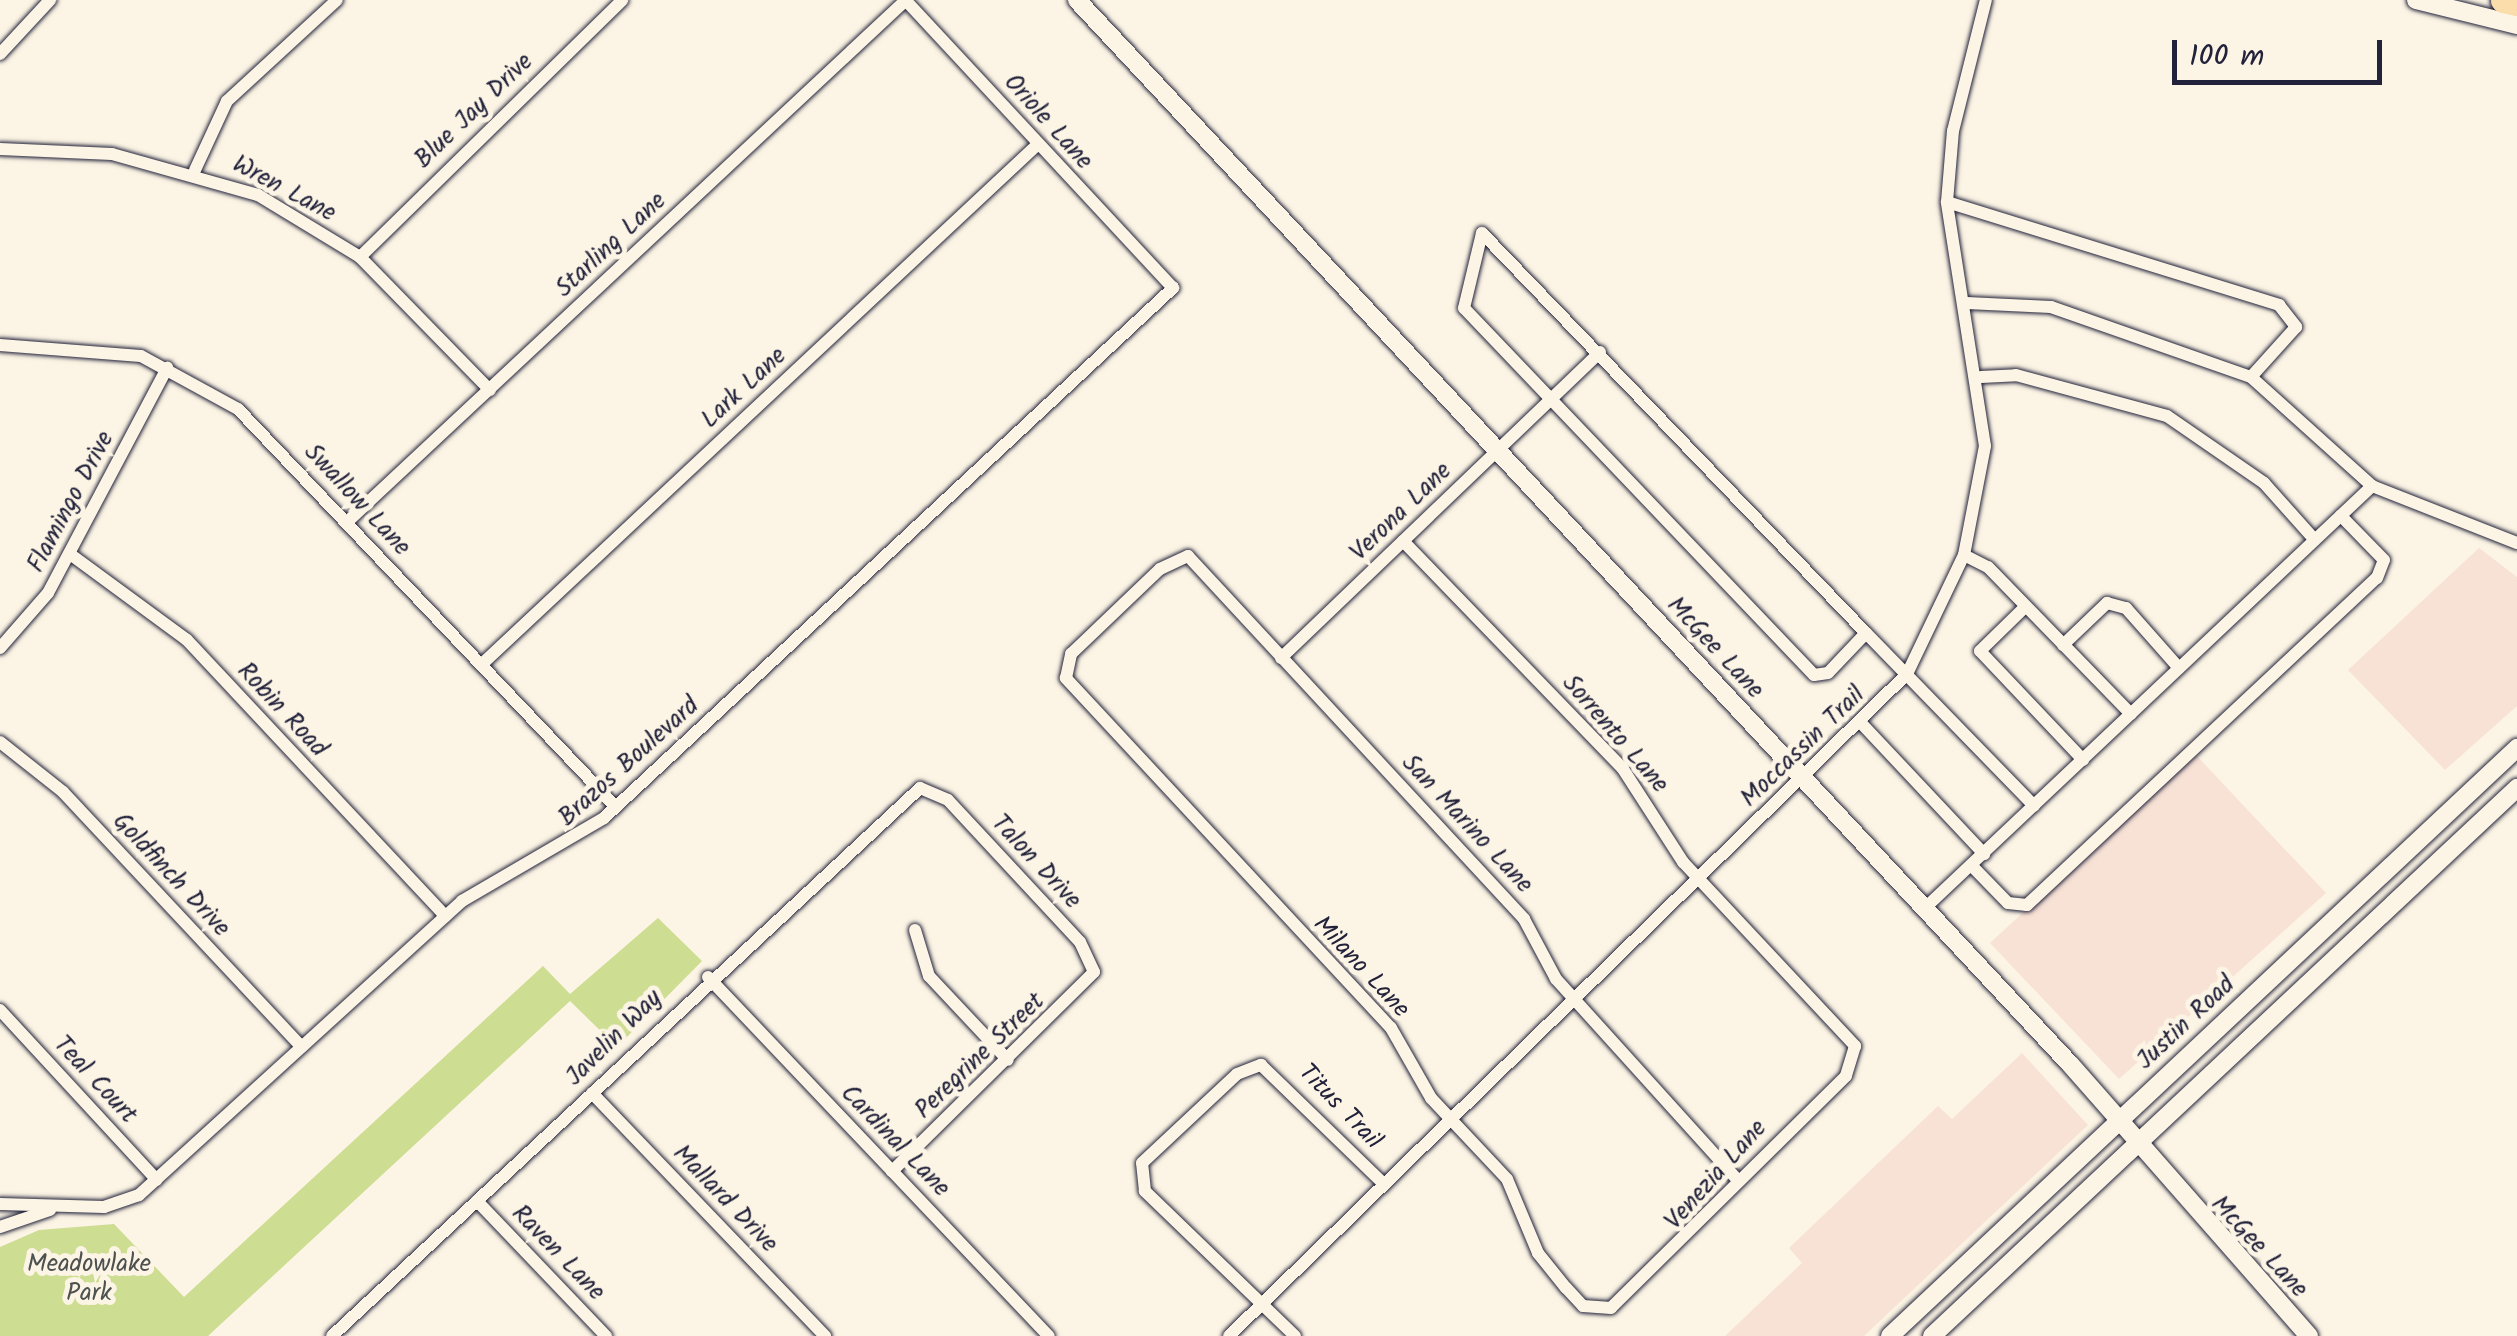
<!DOCTYPE html>
<style>
body{margin:0}
#map{position:relative;width:2517px;height:1336px;overflow:hidden;background:#fcf5e5;font-family:Kalam,sans-serif}
div>[style]{position:absolute}
.built>*{inset:0;background:#f8e2d6}
.green>*{inset:0;background:#cddd91}
.roads{filter:drop-shadow(0 0 2px #22223b) drop-shadow(0 0 2px #22223b)}
.minor>*{height:12px;margin:-6px;padding:0 6px;transform-origin:6px;border-radius:6px;background:#fcf5e5}
.tertiary>*{height:18px;margin:-9px;padding:0 9px;transform-origin:9px;border-radius:9px;background:#fcf5e5}
.secondary>*{height:18px;margin:-9px;padding:0 9px;transform-origin:9px;border-radius:9px;background:#fcf5e5}
.motorway>*{height:25px;margin:-12.5px;padding:0 12.5px;transform-origin:12.5px;border-radius:12.5px;background:#fbddab}
span{translate:-50% -50%;white-space:nowrap;text-align:center;line-height:1.15;-webkit-text-stroke:10px #fcf5e5;paint-order:stroke}
.street-label{font-size:25px;color:#22223b}
.park-label{font-size:25px;color:#4d5150}
.scale{position:absolute;left:2172px;top:40px;width:210px;height:45px;box-sizing:border-box;border:5px solid #22223b;border-top:0;padding-left:12px;font-size:30px;line-height:35px;white-space:nowrap;color:#22223b;-webkit-text-stroke:8px #fcf5e5;paint-order:stroke}
</style>
<div id="map">
<div class="built">
<i style="clip-path:polygon(2479px 548px,2517px 577px,2517px 706px,2445px 770px,2348px 670px)"></i>
<i style="clip-path:polygon(2195px 754px,2326px 893px,2119px 1079px,1990px 943px)"></i>
<i style="clip-path:polygon(2022px 1053px,2088px 1125px,1864px 1336px,1725px 1336px,1802px 1263px,1789px 1248px,1938px 1106px,1952px 1119px)"></i>
</div>
<div class="green">
<i style="clip-path:polygon(658px 918px,702px 961px,617px 1047px,570px 1001px,208px 1336px,0 1336px,0 1247px,39px 1230px,114px 1224px,184px 1297px,543px 966px,570px 994px)"></i>
</div>
<div class="roads">
<div class="minor">
<i style="left:0;top:54px;width:74px;rotate:-47.2deg"></i>
<i style="left:0;top:149px;width:112px;rotate:2.6deg"></i>
<i style="left:112px;top:154px;width:152px;rotate:15.7deg"></i>
<i style="left:258px;top:195px;width:119px;rotate:31.3deg"></i>
<i style="left:360px;top:257px;width:186px;rotate:45.7deg"></i>
<i style="left:195px;top:170px;width:76px;rotate:-65.1deg"></i>
<i style="left:227px;top:101px;width:149px;rotate:-42.6deg"></i>
<i style="left:1947px;top:202px;width:348px;rotate:17.2deg"></i>
<i style="left:2279px;top:305px;width:28px;rotate:52deg"></i>
<i style="left:2296px;top:327px;width:67px;rotate:132deg"></i>
<i style="left:1482px;top:233px;width:554px;rotate:46.17deg"></i>
<i style="left:1866px;top:633px;width:55px;rotate:133.5deg"></i>
<i style="left:1828px;top:673px;width:14px;rotate:172deg"></i>
<i style="left:1814px;top:675px;width:507px;rotate:-133.64deg"></i>
<i style="left:1464px;top:308px;width:77px;rotate:-76.5deg"></i>
<i style="left:360px;top:257px;width:367px;rotate:-44.4deg"></i>
<i style="left:1967px;top:303px;width:84px;rotate:2.7deg"></i>
<i style="left:2051px;top:307px;width:212px;rotate:19.3deg"></i>
<i style="left:2251px;top:377px;width:163px;rotate:42deg"></i>
<i style="left:2372px;top:486px;width:156px;rotate:21.5deg"></i>
<i style="left:0;top:345px;width:141px;rotate:4.5deg"></i>
<i style="left:141px;top:356px;width:111px;rotate:28.7deg"></i>
<i style="left:238px;top:409px;width:549px;rotate:46.48deg"></i>
<i style="left:1981px;top:377px;width:35px;rotate:-3deg"></i>
<i style="left:2016px;top:375px;width:156px;rotate:15.2deg"></i>
<i style="left:2167px;top:416px;width:118px;rotate:34.6deg"></i>
<i style="left:2264px;top:483px;width:76px;rotate:48.2deg"></i>
<i style="left:347px;top:522px;width:765px;rotate:-43.04deg"></i>
<i style="left:1403px;top:541px;width:317px;rotate:46deg"></i>
<i style="left:1623px;top:769px;width:111px;rotate:57.2deg"></i>
<i style="left:1683px;top:862px;width:252px;rotate:46.9deg"></i>
<i style="left:1855px;top:1046px;width:31px;rotate:107deg"></i>
<i style="left:1846px;top:1076px;width:330px;rotate:135.4deg"></i>
<i style="left:1611px;top:1308px;width:28px;rotate:-176deg"></i>
<i style="left:1583px;top:1306px;width:25px;rotate:-133deg"></i>
<i style="left:1566px;top:1288px;width:45px;rotate:-128.7deg"></i>
<i style="left:1538px;top:1253px;width:80px;rotate:-112.7deg"></i>
<i style="left:1507px;top:1179px;width:111px;rotate:-133.2deg"></i>
<i style="left:1431px;top:1098px;width:81px;rotate:-119.7deg"></i>
<i style="left:1391px;top:1028px;width:478px;rotate:-132.9deg"></i>
<i style="left:1066px;top:678px;width:25px;rotate:-78deg"></i>
<i style="left:1071px;top:654px;width:123px;rotate:-43.7deg"></i>
<i style="left:1160px;top:569px;width:31px;rotate:-25deg"></i>
<i style="left:1188px;top:556px;width:495px;rotate:47.2deg"></i>
<i style="left:1524px;top:919px;width:68px;rotate:61.9deg"></i>
<i style="left:1556px;top:979px;width:270px;rotate:47.9deg"></i>
<i style="left:70px;top:554px;width:145px;rotate:36.3deg"></i>
<i style="left:187px;top:640px;width:378px;rotate:46.9deg"></i>
<i style="left:1964px;top:555px;width:27px;rotate:27deg"></i>
<i style="left:1988px;top:567px;width:205px;rotate:45.8deg"></i>
<i style="left:2025px;top:607px;width:63px;rotate:135.6deg"></i>
<i style="left:1980px;top:651px;width:150px;rotate:46.6deg"></i>
<i style="left:1866px;top:633px;width:241px;rotate:45.8deg"></i>
<i style="left:2063px;top:645px;width:61px;rotate:-43.7deg"></i>
<i style="left:2107px;top:603px;width:20px;rotate:15deg"></i>
<i style="left:2126px;top:608px;width:80px;rotate:48.5deg"></i>
<i style="left:0;top:648px;width:73px;rotate:-48.9deg"></i>
<i style="left:48px;top:593px;width:255px;rotate:-62.1deg"></i>
<i style="left:1281px;top:658px;width:442px;rotate:-43.8deg"></i>
<i style="left:481px;top:665px;width:763px;rotate:-43.09deg"></i>
<i style="left:1861px;top:723px;width:180px;rotate:46.8deg"></i>
<i style="left:0;top:742px;width:80px;rotate:38.4deg"></i>
<i style="left:63px;top:792px;width:349px;rotate:46.9deg"></i>
<i style="left:1971px;top:865px;width:53px;rotate:45.8deg"></i>
<i style="left:2008px;top:903px;width:19px;rotate:6deg"></i>
<i style="left:2027px;top:905px;width:479px;rotate:-43.1deg"></i>
<i style="left:2377px;top:578px;width:19px;rotate:-69deg"></i>
<i style="left:2384px;top:560px;width:62px;rotate:-134.3deg"></i>
<i style="left:1925px;top:908px;width:615px;rotate:-43.35deg"></i>
<i style="left:915px;top:930px;width:48px;rotate:73.1deg"></i>
<i style="left:929px;top:976px;width:115px;rotate:46.8deg"></i>
<i style="left:708px;top:977px;width:495px;rotate:46.5deg"></i>
<i style="left:0;top:1010px;width:231px;rotate:47.3deg"></i>
<i style="left:592px;top:1093px;width:337px;rotate:46.2deg"></i>
<i style="left:477px;top:1201px;width:187px;rotate:46.3deg"></i>
<i style="left:0;top:1204px;width:104px;rotate:1.7deg"></i>
<i style="left:104px;top:1207px;width:37px;rotate:-19deg"></i>
<i style="left:139px;top:1195px;width:437px;rotate:-42.3deg"></i>
<i style="left:462px;top:901px;width:164px;rotate:-30.3deg"></i>
<i style="left:604px;top:818px;width:778px;rotate:-42.97deg"></i>
<i style="left:1173px;top:288px;width:393px;rotate:-132.9deg"></i>
<i style="left:0;top:1227px;width:53px;rotate:-18.8deg"></i>
<i style="left:332px;top:1336px;width:804px;rotate:-42.98deg"></i>
<i style="left:920px;top:788px;width:30px;rotate:23deg"></i>
<i style="left:948px;top:800px;width:194px;rotate:47.1deg"></i>
<i style="left:1080px;top:942px;width:33px;rotate:65deg"></i>
<i style="left:1094px;top:972px;width:284px;rotate:135.4deg"></i>
<i style="left:1229px;top:1336px;width:948px;rotate:-44.32deg"></i>
<i style="left:1907px;top:674px;width:132px;rotate:-64.4deg"></i>
<i style="left:1964px;top:555px;width:111px;rotate:-79.1deg"></i>
<i style="left:1985px;top:446px;width:247px;rotate:-98.9deg"></i>
<i style="left:1947px;top:202px;width:71px;rotate:-85.2deg"></i>
<i style="left:1953px;top:131px;width:135px;rotate:-75.9deg"></i>
<i style="left:1295px;top:1336px;width:209px;rotate:-136deg"></i>
<i style="left:1145px;top:1191px;width:28px;rotate:-96deg"></i>
<i style="left:1142px;top:1163px;width:130px;rotate:-43.1deg"></i>
<i style="left:1237px;top:1074px;width:26px;rotate:-21deg"></i>
<i style="left:1261px;top:1065px;width:171px;rotate:44.1deg"></i>
</div>
<div class="tertiary">
<i style="left:1077px;top:0;width:1455px;rotate:46.98deg"></i>
<i style="left:2070px;top:1064px;width:362px;rotate:48.7deg"></i>
</div>
<div class="secondary">
<i style="left:2416px;top:0;width:104px;rotate:13.9deg"></i>
<i style="left:1890px;top:1336px;width:860px;rotate:-43.16deg"></i>
<i style="left:1932px;top:1336px;width:802px;rotate:-43.13deg"></i>
</div>
<div class="motorway">
<i style="left:2503px;top:0;width:14px;rotate:12deg"></i>
</div>
</div>
<div class="street-label">
<span style="left:474px;top:111px;rotate:-44deg">Blue Jay Drive</span>
<span style="left:1048px;top:122px;rotate:48deg">Oriole Lane</span>
<span style="left:284px;top:189px;rotate:28deg">Wren Lane</span>
<span style="left:611px;top:245px;rotate:-43deg">Starling Lane</span>
<span style="left:744px;top:388px;rotate:-43deg">Lark Lane</span>
<span style="left:357px;top:500px;rotate:47deg">Swallow Lane</span>
<span style="left:71px;top:502px;rotate:-62deg">Flamingo Drive</span>
<span style="left:1401px;top:512px;rotate:-44deg">Verona Lane</span>
<span style="left:1715px;top:648px;rotate:47deg">McGee Lane</span>
<span style="left:282px;top:710px;rotate:47deg">Robin Road</span>
<span style="left:1615px;top:734px;rotate:49deg">Sorrento Lane</span>
<span style="left:1803px;top:747px;rotate:-44deg">Moccassin Trail</span>
<span style="left:629px;top:762px;rotate:-42deg">Brazos Boulevard</span>
<span style="left:1467px;top:824px;rotate:47deg">San Marino Lane</span>
<span style="left:1036px;top:862px;rotate:47deg">Talon Drive</span>
<span style="left:171px;top:875px;rotate:47deg">Goldfinch Drive</span>
<span style="left:1361px;top:967px;rotate:47deg">Milano Lane</span>
<span style="left:2186px;top:1023px;rotate:-43deg">Justin Road</span>
<span style="left:614px;top:1038px;rotate:-45deg">Javelin Way</span>
<span style="left:980px;top:1056px;rotate:-44deg">Peregrine Street</span>
<span style="left:95px;top:1080px;rotate:47deg">Teal Court</span>
<span style="left:1340px;top:1107px;rotate:46deg">Titus Trail</span>
<span style="left:895px;top:1141px;rotate:46deg">Cardinal Lane</span>
<span style="left:1716px;top:1175px;rotate:-48deg">Venezia Lane</span>
<span style="left:725px;top:1199px;rotate:46deg">Mallard Drive</span>
<span style="left:2259px;top:1247px;rotate:47deg">McGee Lane</span>
<span style="left:558px;top:1253px;rotate:46deg">Raven Lane</span>
</div>
<div class="park-label">
<span style="left:89px;top:1279px">Meadowlake<br>Park</span>
</div>
<div class="scale">100 m</div>
</div>
